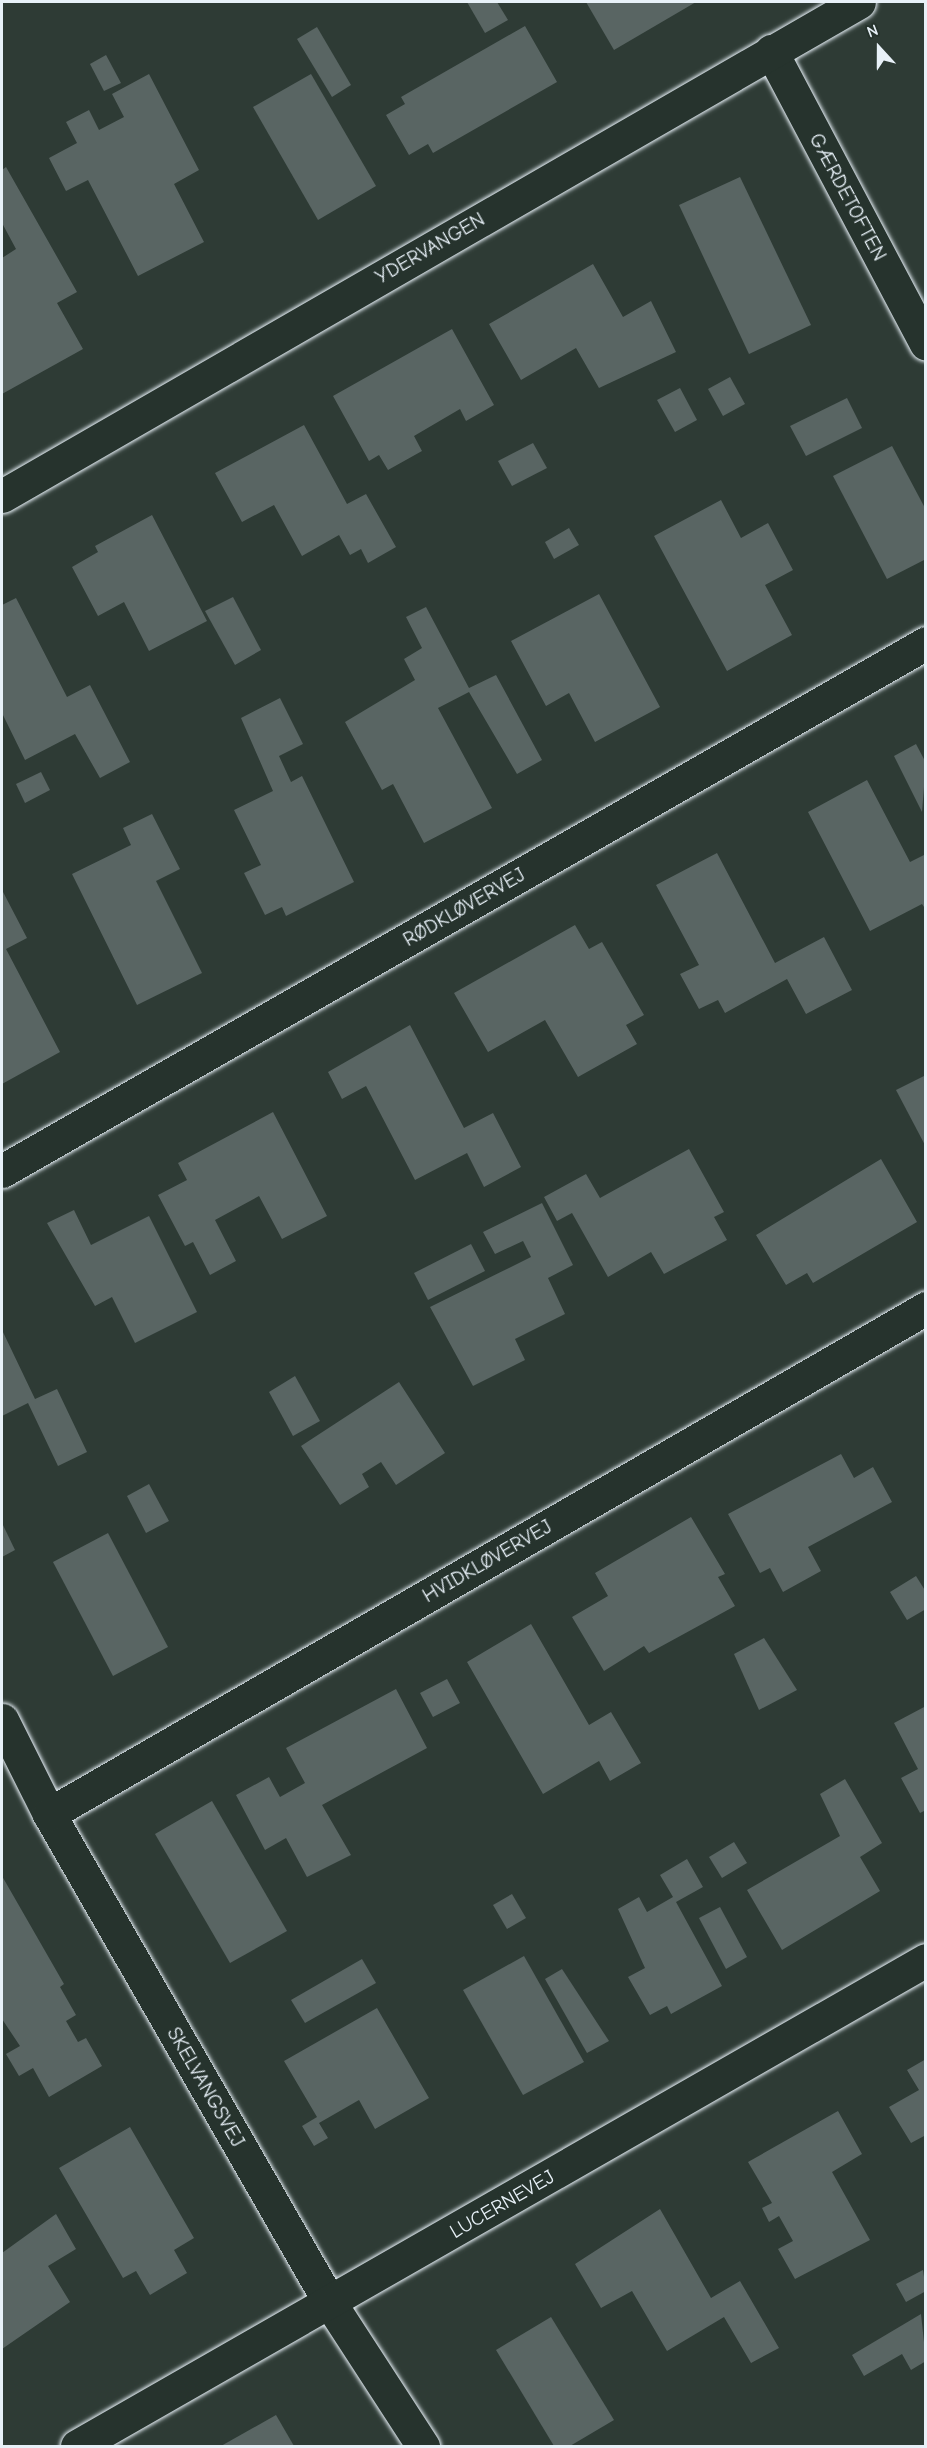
<!DOCTYPE html>
<meta charset="utf-8">
<style>
body{margin:0}
#map{position:relative;width:927px;height:2448px;overflow:hidden;background:#2e3b35;font-family:"Comic Neue",sans-serif}
div>[style]{position:absolute}
.building>*{inset:0;background:#596563}
.roads{filter:drop-shadow(0 0 2px #e8f1f8) drop-shadow(0 0 2px #e8f1f8)}
.street>*{height:33px;margin:-16.5px;padding:0 16.5px;transform-origin:16.5px;border-radius:16.5px;background:#26332d}
span{translate:-50% -50%;white-space:nowrap;text-align:center;line-height:1.15;-webkit-text-stroke:5px #26332d;paint-order:stroke}
.street-label{font-size:20px;color:#e8f1f8}
.frame{position:absolute;inset:0;border:3px solid #e8f1f8;pointer-events:none}
.north{position:absolute;left:849px;top:18px;width:60px;height:60px;-webkit-text-stroke:4px #26332d;paint-order:stroke;rotate:339deg;font-size:16px;font-weight:700;line-height:24px;text-align:center;color:#e8f1f8}
.north::after{content:'';display:block;margin:auto;width:21px;height:27px;background:#e8f1f8;clip-path:polygon(50% 0,100% 100%,50% 72%,0 100%)}
</style>
<div id="map">
<div class="building">
<i style="clip-path:polygon(467px 2px,497px 2px,508px 20px,485px 33px)"></i>
<i style="clip-path:polygon(586px 2px,696px 2px,614px 50px)"></i>
<i style="clip-path:polygon(525px 26px,557px 82px,433px 153px,428px 144px,409px 155px,386px 115px,405px 104px,401px 97px)"></i>
<i style="clip-path:polygon(317px 27px,351px 85px,332px 97px,297px 39px)"></i>
<i style="clip-path:polygon(106px 55px,121px 83px,104px 91px,90px 64px)"></i>
<i style="clip-path:polygon(149px 74px,199px 170px,174px 184px,204px 242px,138px 276px,88px 180px,66px 191px,49px 158px,77px 143px,66px 122px,89px 110px,99px 130px,124px 117px,112px 94px)"></i>
<i style="clip-path:polygon(311px 74px,376px 186px,318px 220px,253px 107px)"></i>
<i style="clip-path:polygon(6px 167px,77px 292px,57px 303px,83px 349px,2px 394px,2px 258px,16px 249px,2px 223px,2px 170px)"></i>
<i style="clip-path:polygon(740px 177px,811px 325px,749px 354px,679px 205px)"></i>
<i style="clip-path:polygon(593px 264px,623px 317px,651px 301px,676px 352px,599px 388px,576px 348px,521px 380px,489px 324px)"></i>
<i style="clip-path:polygon(452px 329px,494px 405px,466px 421px,460px 409px,414px 436px,422px 451px,388px 470px,379px 455px,369px 461px,333px 396px)"></i>
<i style="clip-path:polygon(730px 377px,745px 404px,723px 416px,708px 389px)"></i>
<i style="clip-path:polygon(680px 388px,697px 420px,675px 432px,657px 400px)"></i>
<i style="clip-path:polygon(847px 398px,862px 428px,806px 456px,790px 426px)"></i>
<i style="clip-path:polygon(304px 425px,347px 504px,366px 494px,396px 547px,368px 563px,361px 549px,350px 555px,339px 535px,302px 556px,274px 505px,242px 522px,215px 473px)"></i>
<i style="clip-path:polygon(533px 443px,547px 468px,512px 486px,498px 461px)"></i>
<i style="clip-path:polygon(892px 446px,926px 510px,926px 559px,887px 579px,833px 476px)"></i>
<i style="clip-path:polygon(721px 500px,741px 538px,768px 523px,793px 570px,765px 585px,792px 635px,727px 671px,654px 536px)"></i>
<i style="clip-path:polygon(152px 515px,207px 621px,149px 651px,124px 602px,98px 616px,72px 567px,98px 552px,95px 546px)"></i>
<i style="clip-path:polygon(569px 528px,579px 545px,554px 559px,545px 542px)"></i>
<i style="clip-path:polygon(599px 594px,660px 707px,595px 742px,569px 693px,546px 706px,511px 641px)"></i>
<i style="clip-path:polygon(233px 597px,261px 650px,235px 665px,205px 611px)"></i>
<i style="clip-path:polygon(16px 598px,67px 697px,90px 685px,130px 762px,100px 778px,75px 734px,25px 760px,2px 713px,2px 605px)"></i>
<i style="clip-path:polygon(426px 607px,469px 688px,496px 675px,542px 760px,517px 774px,469px 692px,438px 708px,492px 808px,424px 843px,393px 784px,382px 790px,345px 722px,415px 680px,404px 659px,422px 648px,406px 617px)"></i>
<i style="clip-path:polygon(280px 698px,303px 744px,279px 756px,291px 782px,302px 776px,354px 882px,286px 916px,282px 907px,265px 915px,244px 873px,261px 865px,234px 810px,273px 791px,241px 718px)"></i>
<i style="clip-path:polygon(916px 744px,926px 763px,922px 812px,894px 756px)"></i>
<i style="clip-path:polygon(41px 772px,50px 790px,25px 803px,16px 784px)"></i>
<i style="clip-path:polygon(867px 780px,910px 862px,926px 854px,926px 910px,922px 904px,870px 931px,808px 812px)"></i>
<i style="clip-path:polygon(152px 814px,180px 869px,156px 881px,202px 973px,137px 1005px,72px 874px,131px 845px,123px 828px)"></i>
<i style="clip-path:polygon(717px 853px,775px 963px,824px 937px,852px 990px,806px 1014px,787px 979px,725px 1013px,718px 1000px,699px 1009px,680px 974px,699px 965px,656px 885px)"></i>
<i style="clip-path:polygon(2px 890px,27px 938px,6px 949px,60px 1052px,2px 1084px)"></i>
<i style="clip-path:polygon(575px 925px,589px 949px,602px 942px,644px 1015px,626px 1025px,637px 1044px,578px 1077px,545px 1020px,488px 1052px,454px 993px)"></i>
<i style="clip-path:polygon(410px 1025px,464px 1128px,493px 1113px,521px 1167px,484px 1187px,467px 1153px,415px 1180px,366px 1086px,342px 1099px,328px 1072px)"></i>
<i style="clip-path:polygon(926px 1075px,926px 1147px,896px 1090px)"></i>
<i style="clip-path:polygon(273px 1112px,327px 1216px,282px 1239px,259px 1196px,215px 1220px,236px 1261px,210px 1275px,193px 1242px,185px 1246px,158px 1195px,187px 1180px,178px 1163px)"></i>
<i style="clip-path:polygon(689px 1149px,724px 1212px,714px 1217px,727px 1240px,664px 1274px,651px 1252px,608px 1277px,572px 1213px,557px 1221px,544px 1197px,586px 1174px,600px 1198px)"></i>
<i style="clip-path:polygon(881px 1159px,917px 1222px,813px 1283px,807px 1273px,786px 1285px,756px 1235px)"></i>
<i style="clip-path:polygon(542px 1203px,573px 1265px,548px 1278px,565px 1314px,515px 1339px,525px 1360px,473px 1386px,430px 1307px,531px 1257px,523px 1241px,495px 1254px,483px 1232px)"></i>
<i style="clip-path:polygon(74px 1210px,91px 1245px,149px 1216px,197px 1312px,135px 1343px,112px 1297px,95px 1306px,47px 1223px)"></i>
<i style="clip-path:polygon(471px 1244px,485px 1271px,428px 1300px,414px 1273px)"></i>
<i style="clip-path:polygon(2px 1330px,35px 1399px,57px 1389px,87px 1452px,58px 1466px,28px 1403px,2px 1416px)"></i>
<i style="clip-path:polygon(295px 1376px,320px 1421px,293px 1436px,269px 1392px)"></i>
<i style="clip-path:polygon(399px 1382px,445px 1453px,396px 1485px,381px 1462px,362px 1474px,369px 1487px,340px 1505px,301px 1446px)"></i>
<i style="clip-path:polygon(841px 1454px,854px 1478px,873px 1467px,892px 1502px,808px 1547px,821px 1571px,783px 1592px,770px 1568px,760px 1573px,728px 1514px)"></i>
<i style="clip-path:polygon(149px 1484px,169px 1521px,146px 1533px,127px 1496px)"></i>
<i style="clip-path:polygon(691px 1517px,725px 1574px,718px 1577px,735px 1606px,649px 1653px,644px 1646px,604px 1671px,572px 1617px,608px 1596px,595px 1573px)"></i>
<i style="clip-path:polygon(2px 1523px,15px 1550px,2px 1557px)"></i>
<i style="clip-path:polygon(108px 1533px,168px 1647px,113px 1676px,53px 1562px)"></i>
<i style="clip-path:polygon(916px 1576px,926px 1592px,926px 1609px,907px 1620px,890px 1592px)"></i>
<i style="clip-path:polygon(531px 1624px,589px 1725px,611px 1712px,641px 1763px,610px 1781px,599px 1761px,543px 1794px,467px 1662px)"></i>
<i style="clip-path:polygon(764px 1638px,797px 1690px,759px 1710px,734px 1654px)"></i>
<i style="clip-path:polygon(447px 1679px,460px 1703px,433px 1717px,420px 1693px)"></i>
<i style="clip-path:polygon(396px 1689px,427px 1748px,322px 1805px,351px 1855px,307px 1877px,286px 1838px,265px 1850px,236px 1795px,269px 1777px,280px 1797px,305px 1783px,286px 1748px)"></i>
<i style="clip-path:polygon(926px 1706px,926px 1810px,920px 1813px,901px 1778px,918px 1769px,894px 1723px)"></i>
<i style="clip-path:polygon(845px 1779px,882px 1843px,860px 1857px,880px 1891px,782px 1950px,747px 1890px,840px 1836px,820px 1794px)"></i>
<i style="clip-path:polygon(212px 1801px,287px 1931px,230px 1963px,155px 1834px)"></i>
<i style="clip-path:polygon(734px 1842px,747px 1863px,722px 1878px,709px 1857px)"></i>
<i style="clip-path:polygon(687px 1859px,703px 1887px,676px 1902px,722px 1986px,671px 2014px,667px 2006px,650px 2015px,628px 1977px,645px 1968px,618px 1909px,639px 1897px,647px 1912px,673px 1897px,660px 1875px)"></i>
<i style="clip-path:polygon(2px 1876px,64px 1984px,60px 1987px,76px 2015px,66px 2021px,78px 2042px,86px 2038px,102px 2066px,49px 2097px,33px 2068px,19px 2076px,6px 2054px,20px 2046px,2px 2019px)"></i>
<i style="clip-path:polygon(512px 1894px,526px 1918px,507px 1929px,493px 1905px)"></i>
<i style="clip-path:polygon(720px 1907px,747px 1957px,726px 1969px,699px 1918px)"></i>
<i style="clip-path:polygon(524px 1956px,584px 2062px,523px 2095px,463px 1990px)"></i>
<i style="clip-path:polygon(362px 1959px,376px 1983px,305px 2023px,291px 2000px)"></i>
<i style="clip-path:polygon(562px 1969px,609px 2041px,587px 2053px,545px 1979px)"></i>
<i style="clip-path:polygon(377px 2008px,429px 2098px,375px 2129px,359px 2100px,319px 2123px,328px 2138px,314px 2146px,302px 2126px,317px 2117px,284px 2061px)"></i>
<i style="clip-path:polygon(926px 2059px,926px 2135px,911px 2143px,889px 2107px,919px 2090px,907px 2070px)"></i>
<i style="clip-path:polygon(838px 2111px,862px 2154px,832px 2172px,870px 2240px,795px 2279px,778px 2249px,793px 2241px,779px 2216px,769px 2222px,762px 2208px,772px 2203px,748px 2162px)"></i>
<i style="clip-path:polygon(130px 2127px,194px 2238px,174px 2250px,187px 2273px,150px 2295px,136px 2271px,123px 2278px,59px 2168px)"></i>
<i style="clip-path:polygon(660px 2209px,711px 2298px,740px 2281px,779px 2348px,751px 2363px,724px 2317px,667px 2351px,632px 2291px,601px 2308px,575px 2264px)"></i>
<i style="clip-path:polygon(56px 2214px,76px 2249px,48px 2266px,70px 2302px,2px 2349px,2px 2253px)"></i>
<i style="clip-path:polygon(923px 2270px,926px 2291px,906px 2302px,896px 2284px)"></i>
<i style="clip-path:polygon(921px 2314px,926px 2361px,911px 2370px,902px 2354px,864px 2376px,852px 2355px)"></i>
<i style="clip-path:polygon(551px 2317px,614px 2420px,570px 2446px,554px 2446px,496px 2350px)"></i>
<i style="clip-path:polygon(276px 2415px,294px 2446px,221px 2446px)"></i>
</div>
<div class="roads">
<div class="street">
<i style="left:771px;top:51px;width:331px;rotate:62.1deg"></i>
<i style="left:2px;top:496px;width:989px;rotate:-29.96deg"></i>
<i style="left:2px;top:1171px;width:1064px;rotate:-29.74deg"></i>
<i style="left:2px;top:1720px;width:105px;rotate:63.4deg"></i>
<i style="left:49px;top:1814px;width:564px;rotate:60.12deg"></i>
<i style="left:330px;top:2303px;width:171px;rotate:57deg"></i>
<i style="left:49px;top:1814px;width:1013px;rotate:-29.98deg"></i>
<i style="left:77px;top:2446px;width:978px;rotate:-29.79deg"></i>
</div>
</div>
<div class="street-label">
<span style="left:848px;top:197px;rotate:62deg">GÆRDETOFTEN</span>
<span style="left:430px;top:248px;rotate:-30deg">YDERVANGEN</span>
<span style="left:464px;top:907px;rotate:-30deg">RØDKLØVERVEJ</span>
<span style="left:487px;top:1561px;rotate:-30deg">HVIDKLØVERVEJ</span>
<span style="left:206px;top:2087px;rotate:60deg">SKELVANGSVEJ</span>
<span style="left:502px;top:2204px;rotate:-30deg">LUCERNEVEJ</span>
</div>
<div class="frame"></div>
<div class="north">N</div>
</div>
